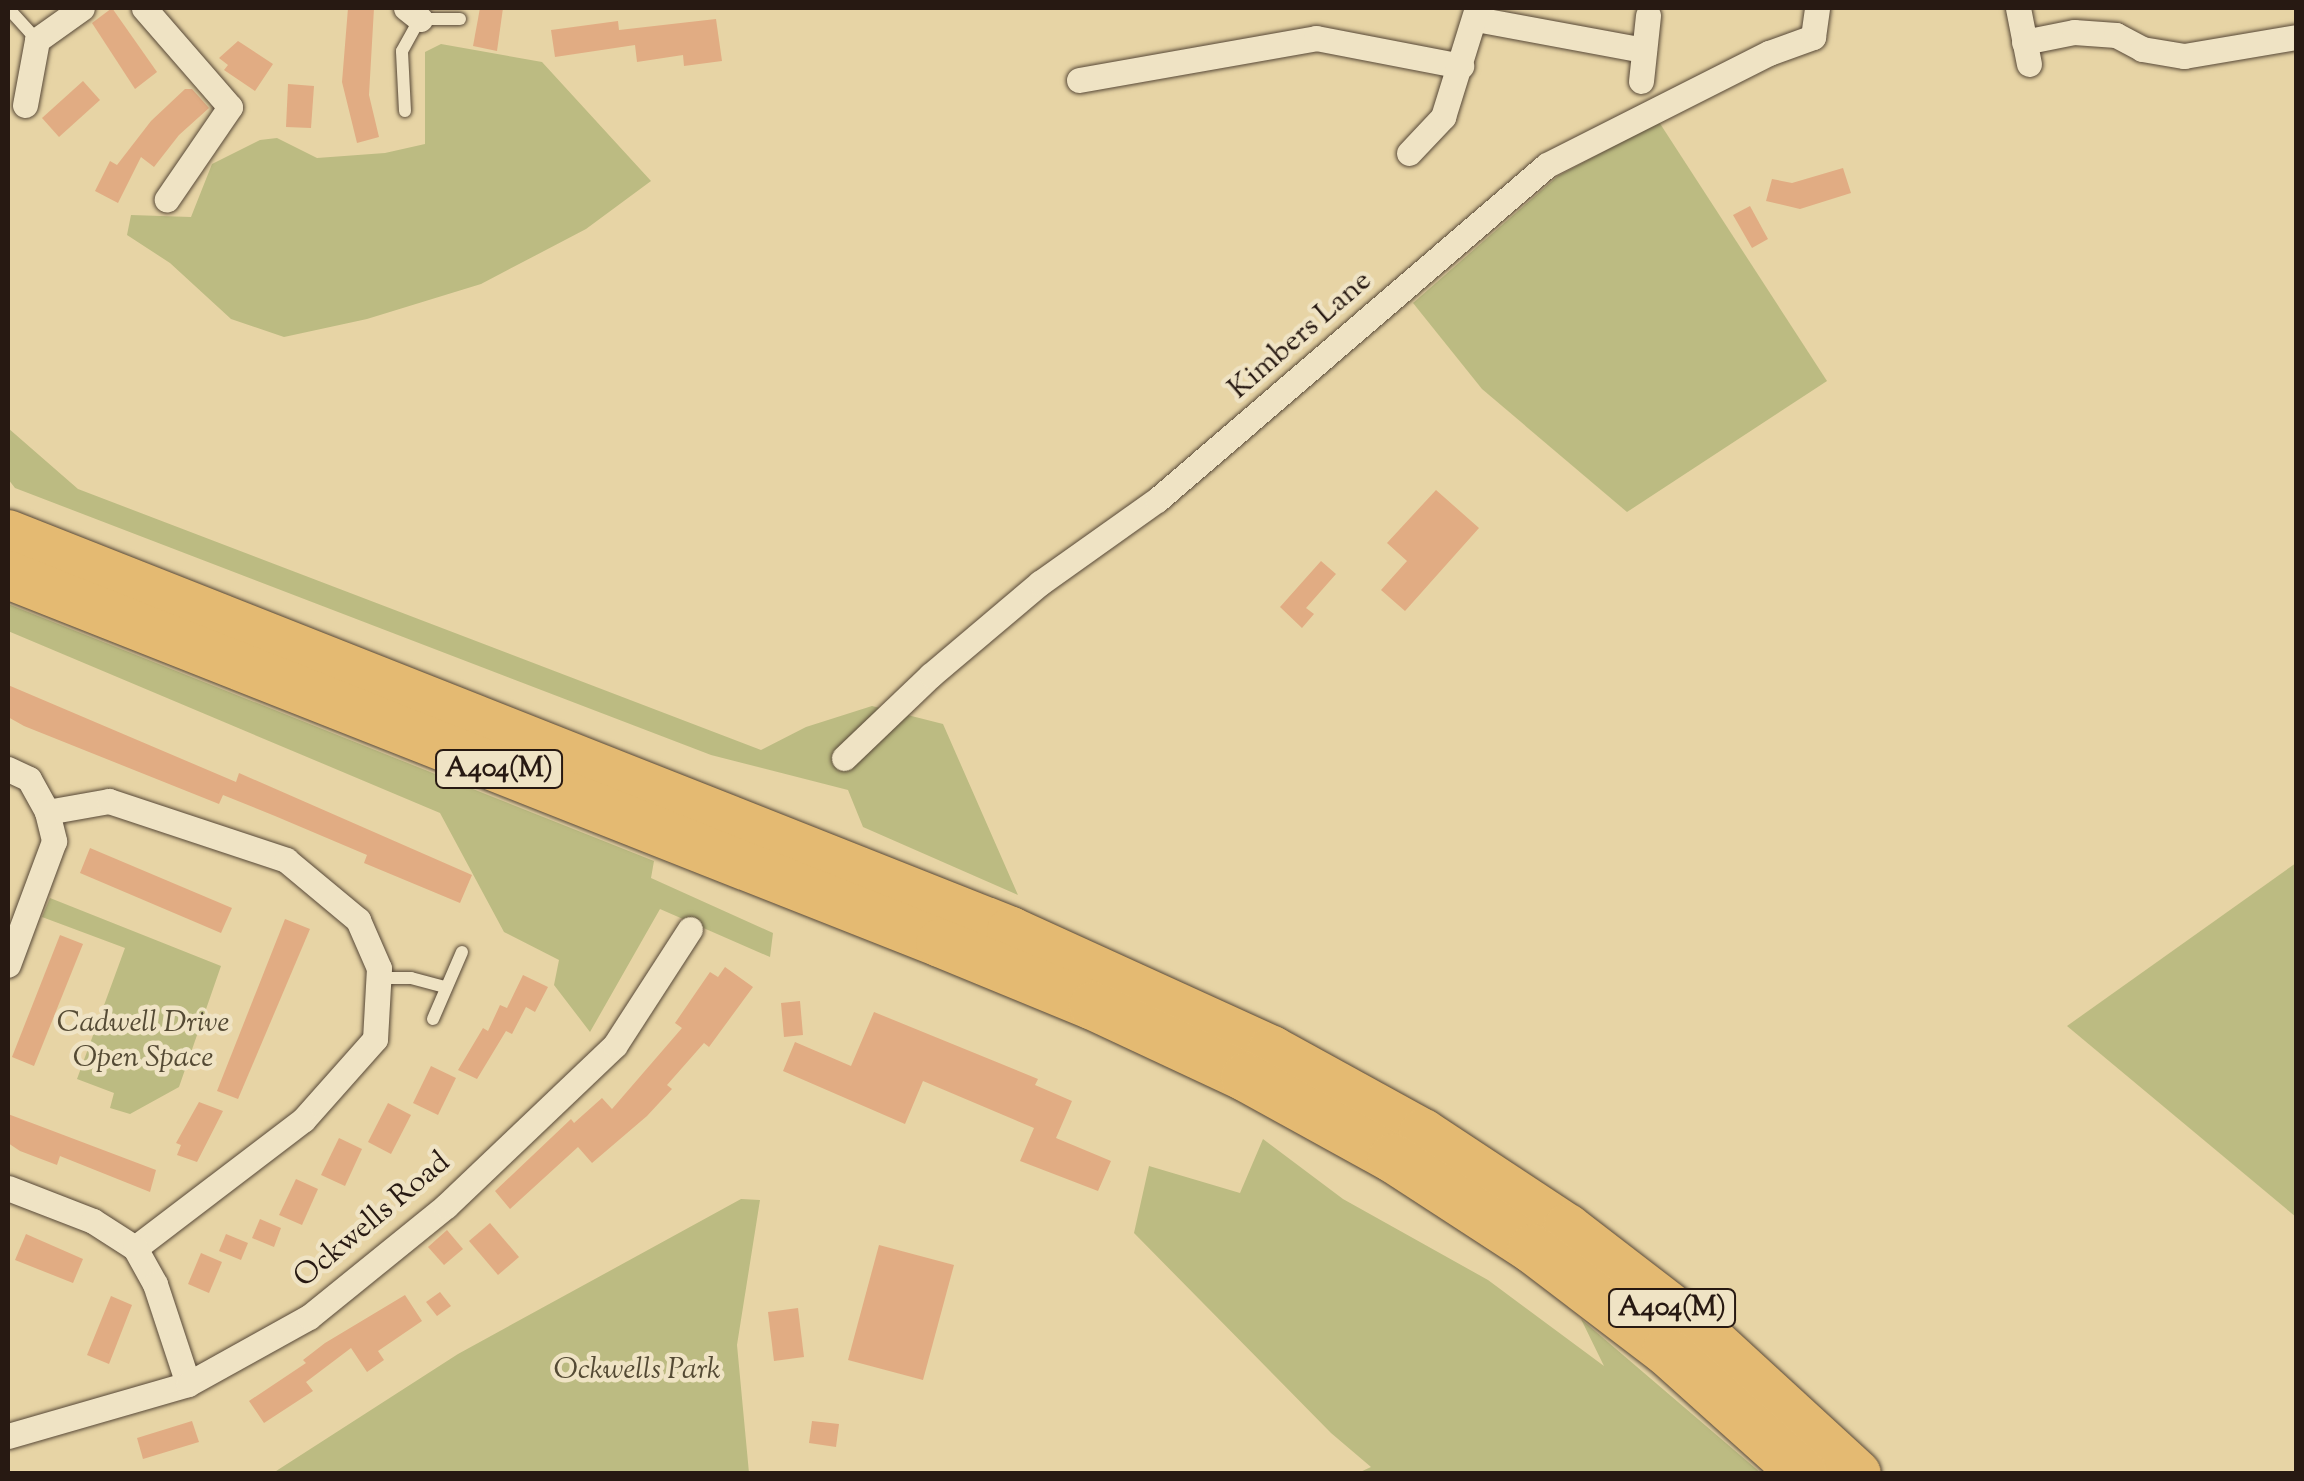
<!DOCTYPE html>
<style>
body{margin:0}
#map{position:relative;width:2304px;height:1481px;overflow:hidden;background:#e7d4a5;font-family:"Sorts Mill Goudy",serif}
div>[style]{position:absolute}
.green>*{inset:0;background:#bcbb82}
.building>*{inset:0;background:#e1ac83}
.roads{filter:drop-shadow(0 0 2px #574837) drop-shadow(0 0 2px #574837)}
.lane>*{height:12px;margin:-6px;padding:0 6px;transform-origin:6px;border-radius:6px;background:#efe3c4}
.street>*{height:25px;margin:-12.5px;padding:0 12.5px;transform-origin:12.5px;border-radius:12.5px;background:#efe3c4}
.highway>*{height:48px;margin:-24px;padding:0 24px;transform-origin:24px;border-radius:24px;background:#e4ba72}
span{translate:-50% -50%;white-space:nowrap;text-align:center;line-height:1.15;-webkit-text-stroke:9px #efe3c4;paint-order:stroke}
.shield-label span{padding:2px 8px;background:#efe3c4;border:2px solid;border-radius:8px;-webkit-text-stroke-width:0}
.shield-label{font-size:28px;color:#271912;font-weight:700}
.street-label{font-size:30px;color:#271912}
.park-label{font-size:30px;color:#544a34;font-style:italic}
.frame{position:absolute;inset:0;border:10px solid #271912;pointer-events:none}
</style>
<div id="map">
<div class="green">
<i style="clip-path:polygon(441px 44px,542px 62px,651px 181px,586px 229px,481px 284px,367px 319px,284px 337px,231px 319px,170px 263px,127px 235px,131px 215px,191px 217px,212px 164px,260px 140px,277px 138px,317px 158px,385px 153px,425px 144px,425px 52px)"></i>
<i style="clip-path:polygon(1659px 122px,1827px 381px,1627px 512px,1482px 389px,1413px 303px,1558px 176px)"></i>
<i style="clip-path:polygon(8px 428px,78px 489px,761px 750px,806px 727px,872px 706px,943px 724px,1018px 895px,863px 827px,848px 790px,711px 755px,15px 488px,8px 479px)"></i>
<i style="clip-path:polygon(8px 604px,654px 861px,651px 878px,773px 933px,770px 957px,660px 909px,590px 1032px,554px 985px,559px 960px,504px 932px,440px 813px,8px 631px)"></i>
<i style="clip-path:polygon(2296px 863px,2296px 1217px,2067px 1026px)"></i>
<i style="clip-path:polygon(50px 898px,221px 966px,179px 1087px,130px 1114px,110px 1108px,114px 1093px,77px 1079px,125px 948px,42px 917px)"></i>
<i style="clip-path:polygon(1263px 1139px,1343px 1199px,1488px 1280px,1604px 1366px,1581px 1319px,1761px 1473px,1358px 1473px,1371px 1467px,1331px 1433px,1134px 1233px,1149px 1166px,1240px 1193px)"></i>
<i style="clip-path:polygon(741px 1199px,760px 1200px,737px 1345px,749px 1473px,273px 1473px,458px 1354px)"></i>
</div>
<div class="building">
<i style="clip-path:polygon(112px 8px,157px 72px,135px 89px,92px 23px)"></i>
<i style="clip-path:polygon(348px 8px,374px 8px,369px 95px,379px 137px,357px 143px,342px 82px)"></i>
<i style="clip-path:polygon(480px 8px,503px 8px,497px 51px,473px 46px)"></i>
<i style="clip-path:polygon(716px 19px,722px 61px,684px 66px,683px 55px,637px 62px,635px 45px,555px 57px,551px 30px,618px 21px,619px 30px)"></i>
<i style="clip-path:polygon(238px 41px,273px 64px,255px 91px,224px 70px,228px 65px,219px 58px)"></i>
<i style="clip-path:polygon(83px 81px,100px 100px,59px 137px,42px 118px)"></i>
<i style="clip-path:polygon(288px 84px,314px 86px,311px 128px,286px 127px)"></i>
<i style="clip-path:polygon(185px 89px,192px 89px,209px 108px,179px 135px,154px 167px,141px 157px,118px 203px,95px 191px,110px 161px,117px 165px,151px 121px)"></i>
<i style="clip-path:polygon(1843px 168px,1851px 193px,1800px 209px,1766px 201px,1772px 179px,1792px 183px)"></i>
<i style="clip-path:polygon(1750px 206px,1768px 239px,1752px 248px,1733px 215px)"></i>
<i style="clip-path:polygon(1436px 490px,1479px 528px,1405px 611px,1381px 590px,1407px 561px,1387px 543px)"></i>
<i style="clip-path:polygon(1321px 561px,1336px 574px,1306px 608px,1314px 614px,1302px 628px,1280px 607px)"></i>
<i style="clip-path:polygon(8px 685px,236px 782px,239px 773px,472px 875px,460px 903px,364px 863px,367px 855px,275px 816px,223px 795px,219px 804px,24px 726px,8px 717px)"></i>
<i style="clip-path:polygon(90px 848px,232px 908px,221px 933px,80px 873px)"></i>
<i style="clip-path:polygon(285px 919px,310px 929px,238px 1099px,217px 1091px)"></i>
<i style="clip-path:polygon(60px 935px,83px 944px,34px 1066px,12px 1057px)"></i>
<i style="clip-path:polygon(725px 967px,753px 987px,709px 1047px,704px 1043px,667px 1085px,672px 1089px,647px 1116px,592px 1163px,578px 1147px,510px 1209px,495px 1191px,571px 1119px,574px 1123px,602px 1098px,612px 1109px,682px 1028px,675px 1023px,710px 972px,718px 977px)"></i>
<i style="clip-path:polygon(523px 975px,548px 987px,535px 1012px,526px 1007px,512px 1034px,506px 1031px,477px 1079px,458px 1070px,483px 1028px,488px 1031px,500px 1005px,507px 1008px)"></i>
<i style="clip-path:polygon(800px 1001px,803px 1035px,784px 1037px,781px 1003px)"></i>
<i style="clip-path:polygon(874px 1012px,1038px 1079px,1035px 1085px,1072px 1101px,1056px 1138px,1111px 1161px,1098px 1191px,1020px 1161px,1034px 1128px,923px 1081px,905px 1124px,783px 1071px,795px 1042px,851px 1066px)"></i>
<i style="clip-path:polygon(431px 1066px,456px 1078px,438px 1115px,413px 1103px)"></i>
<i style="clip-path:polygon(199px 1102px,223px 1111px,197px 1162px,177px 1155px,181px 1145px,176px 1143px)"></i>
<i style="clip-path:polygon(388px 1103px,411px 1115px,391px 1154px,368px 1142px)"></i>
<i style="clip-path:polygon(8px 1114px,156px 1170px,150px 1192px,60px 1156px,57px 1165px,20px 1151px,8px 1143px)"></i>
<i style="clip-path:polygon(339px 1138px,362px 1149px,345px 1186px,321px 1175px)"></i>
<i style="clip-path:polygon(296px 1179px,318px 1189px,302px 1225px,279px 1215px)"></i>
<i style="clip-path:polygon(260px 1219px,281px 1228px,274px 1247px,252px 1238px)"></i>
<i style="clip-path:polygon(490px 1223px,519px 1257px,498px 1275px,469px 1241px)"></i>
<i style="clip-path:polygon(447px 1230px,463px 1249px,444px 1265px,428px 1247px)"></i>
<i style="clip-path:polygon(26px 1234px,83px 1259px,73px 1283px,15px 1260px)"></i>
<i style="clip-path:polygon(226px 1234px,248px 1243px,241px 1260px,219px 1251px)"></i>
<i style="clip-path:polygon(879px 1245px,954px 1265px,923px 1380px,848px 1360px)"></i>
<i style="clip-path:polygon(201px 1253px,222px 1262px,209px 1293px,188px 1284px)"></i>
<i style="clip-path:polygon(440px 1292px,451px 1306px,437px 1316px,426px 1302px)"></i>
<i style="clip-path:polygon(405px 1295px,422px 1321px,378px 1351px,384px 1360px,367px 1372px,351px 1348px,306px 1382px,313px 1391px,264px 1423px,249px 1401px,306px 1363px,303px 1360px,325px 1343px)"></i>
<i style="clip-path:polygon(111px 1296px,132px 1305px,109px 1364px,87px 1355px)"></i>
<i style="clip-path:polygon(798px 1308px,804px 1357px,774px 1361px,768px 1312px)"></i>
<i style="clip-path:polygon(192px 1421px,199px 1442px,143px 1459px,137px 1438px)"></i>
<i style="clip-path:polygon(812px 1421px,839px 1424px,836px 1447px,809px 1443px)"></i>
</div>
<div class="roads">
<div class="lane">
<i style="left:8px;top:8px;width:43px;rotate:47.8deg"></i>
<i style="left:405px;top:111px;width:60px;rotate:-92.9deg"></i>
<i style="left:402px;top:51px;width:37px;rotate:-61deg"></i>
<i style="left:420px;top:19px;width:40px"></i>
<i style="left:378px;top:978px;width:33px"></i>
<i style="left:411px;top:978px;width:34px;rotate:15deg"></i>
<i style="left:433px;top:1019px;width:73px;rotate:-66.6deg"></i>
</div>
<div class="street">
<i style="left:144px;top:8px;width:131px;rotate:49deg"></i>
<i style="left:230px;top:107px;width:112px;rotate:124.4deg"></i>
<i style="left:406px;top:8px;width:18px;rotate:38deg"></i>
<i style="left:2018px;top:8px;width:57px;rotate:78.9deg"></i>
<i style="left:1476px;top:19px;width:171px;rotate:10.5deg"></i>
<i style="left:2024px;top:42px;width:51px;rotate:-11.3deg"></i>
<i style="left:2074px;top:32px;width:42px;rotate:4.1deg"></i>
<i style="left:2116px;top:35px;width:30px;rotate:28deg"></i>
<i style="left:2142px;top:49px;width:43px;rotate:9.5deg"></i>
<i style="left:2184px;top:56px;width:114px;rotate:-9.6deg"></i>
<i style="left:1079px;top:80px;width:241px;rotate:-10deg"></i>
<i style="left:1316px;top:38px;width:148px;rotate:10.9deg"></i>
<i style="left:1641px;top:81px;width:66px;rotate:-83.9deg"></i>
<i style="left:25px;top:105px;width:66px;rotate:-79.5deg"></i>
<i style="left:37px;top:40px;width:55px;rotate:-35.4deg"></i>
<i style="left:1409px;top:153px;width:50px;rotate:-46.6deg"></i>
<i style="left:1443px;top:117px;width:114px;rotate:-72.7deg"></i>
<i style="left:844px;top:758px;width:120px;rotate:-43.7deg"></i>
<i style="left:931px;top:675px;width:143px;rotate:-40.2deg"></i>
<i style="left:1040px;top:583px;width:143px;rotate:-35.4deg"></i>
<i style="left:1157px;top:500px;width:514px;rotate:-40.66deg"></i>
<i style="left:1547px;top:165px;width:249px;rotate:-26.8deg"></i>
<i style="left:1769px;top:53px;width:47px;rotate:-20deg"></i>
<i style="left:1813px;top:37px;width:29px;rotate:-82deg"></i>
<i style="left:8px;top:769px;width:23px;rotate:25deg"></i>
<i style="left:29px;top:779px;width:38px;rotate:61deg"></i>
<i style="left:47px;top:812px;width:30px;rotate:76deg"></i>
<i style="left:54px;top:841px;width:132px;rotate:110.4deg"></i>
<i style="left:47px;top:812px;width:63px;rotate:-10.1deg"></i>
<i style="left:109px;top:801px;width:187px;rotate:18.4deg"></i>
<i style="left:286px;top:860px;width:94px;rotate:39.8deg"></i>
<i style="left:358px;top:920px;width:52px;rotate:66.4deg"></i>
<i style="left:379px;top:968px;width:71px;rotate:93.2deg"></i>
<i style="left:375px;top:1039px;width:108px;rotate:131.6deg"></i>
<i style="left:303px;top:1120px;width:211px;rotate:142.7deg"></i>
<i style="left:8px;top:1188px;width:91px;rotate:21.2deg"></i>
<i style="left:93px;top:1221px;width:50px;rotate:32.7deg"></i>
<i style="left:135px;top:1248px;width:41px;rotate:60.9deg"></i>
<i style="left:155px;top:1284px;width:105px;rotate:71.7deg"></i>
<i style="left:8px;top:1436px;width:187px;rotate:-16.1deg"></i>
<i style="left:188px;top:1384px;width:138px;rotate:-29deg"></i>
<i style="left:309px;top:1317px;width:176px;rotate:-39deg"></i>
<i style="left:446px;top:1206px;width:233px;rotate:-43.6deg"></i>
<i style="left:615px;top:1045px;width:138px;rotate:-57.1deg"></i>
</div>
<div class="highway">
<i style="left:8px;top:534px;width:1079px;rotate:21.59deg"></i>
<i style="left:1011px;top:931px;width:287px;rotate:24.5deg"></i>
<i style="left:1272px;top:1050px;width:172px;rotate:28.8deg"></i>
<i style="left:1423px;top:1133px;width:173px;rotate:33.4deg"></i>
<i style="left:1567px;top:1228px;width:170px;rotate:37.6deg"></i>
<i style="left:1702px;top:1332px;width:210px;rotate:42.5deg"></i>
<i style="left:8px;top:575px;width:1002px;rotate:21.55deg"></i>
<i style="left:940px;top:943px;width:165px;rotate:22.4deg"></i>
<i style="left:1093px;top:1006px;width:168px;rotate:25deg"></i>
<i style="left:1245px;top:1077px;width:168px;rotate:28.9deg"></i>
<i style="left:1392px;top:1158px;width:167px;rotate:33deg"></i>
<i style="left:1532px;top:1249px;width:168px;rotate:37.3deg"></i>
<i style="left:1666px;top:1351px;width:184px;rotate:41.9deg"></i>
</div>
</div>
<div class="shield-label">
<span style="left:499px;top:769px">A404(M)</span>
<span style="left:1672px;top:1308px">A404(M)</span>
</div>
<div class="street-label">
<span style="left:1301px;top:336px;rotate:-41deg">Kimbers Lane</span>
<span style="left:373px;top:1221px;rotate:-40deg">Ockwells Road</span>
</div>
<div class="park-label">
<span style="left:143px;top:1041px">Cadwell Drive<br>Open Space</span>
<span style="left:637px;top:1371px">Ockwells Park</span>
</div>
<div class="frame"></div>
</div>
